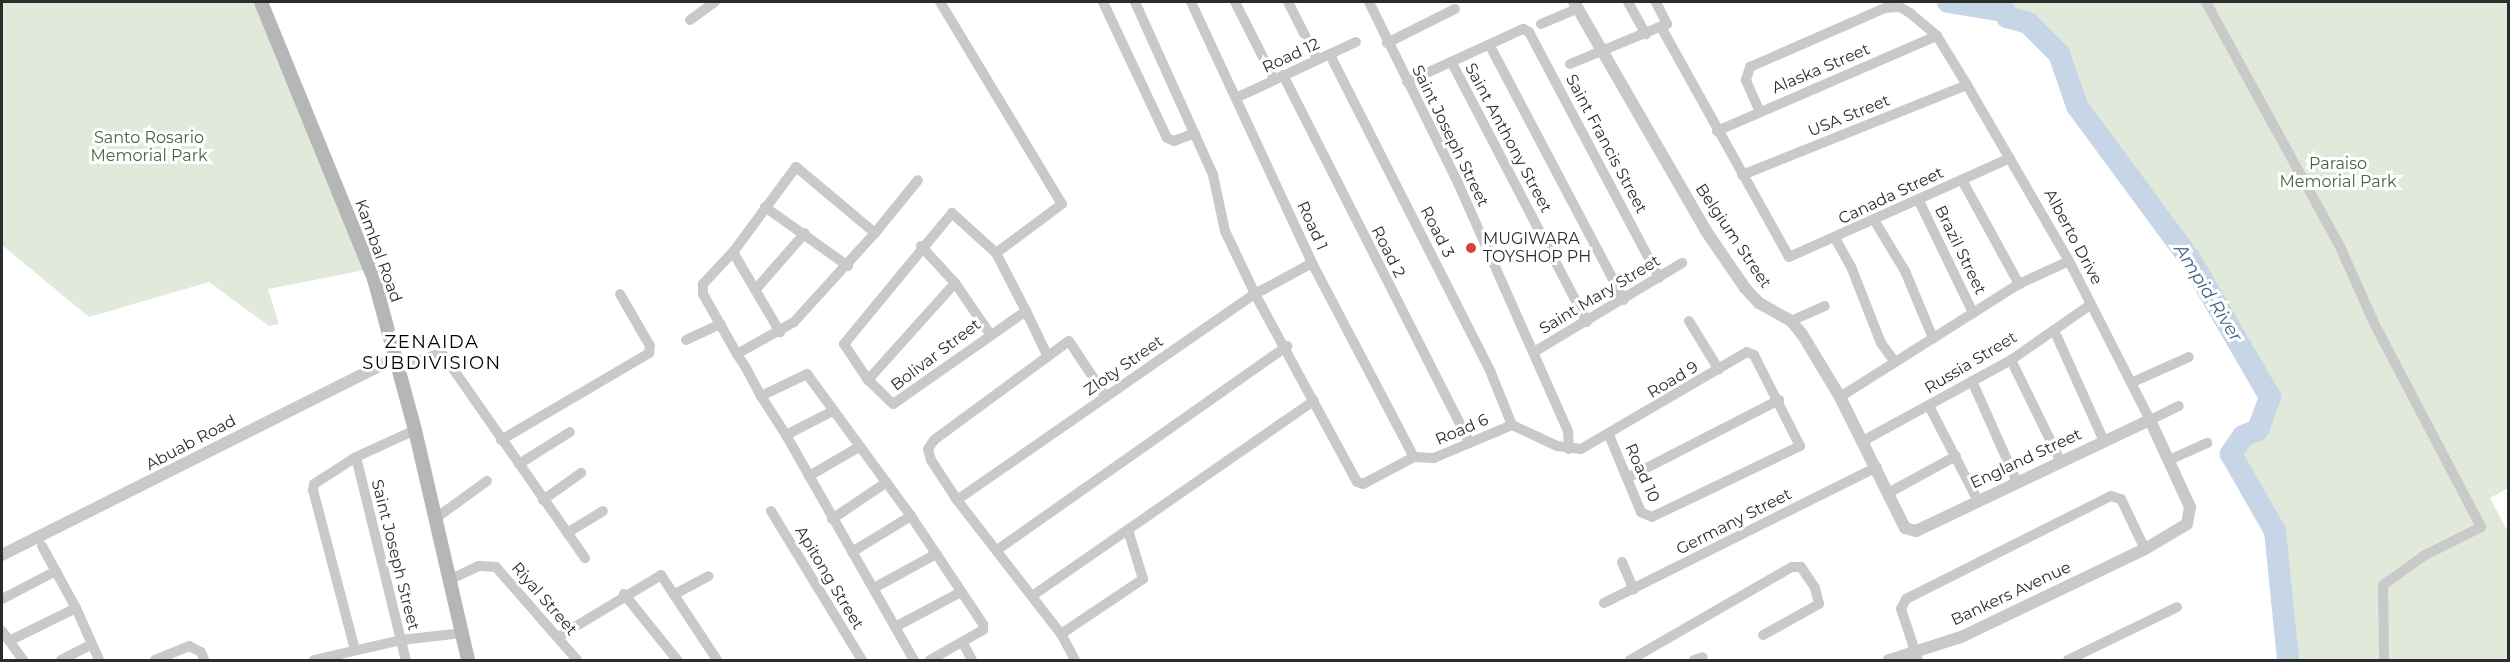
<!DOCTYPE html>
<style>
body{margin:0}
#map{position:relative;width:2510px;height:662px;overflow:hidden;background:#fff;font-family:Montserrat,sans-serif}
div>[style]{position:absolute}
.green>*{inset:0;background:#e0e9da}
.river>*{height:22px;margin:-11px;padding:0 11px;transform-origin:11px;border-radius:11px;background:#c7d6e7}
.minor>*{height:10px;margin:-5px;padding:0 5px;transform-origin:5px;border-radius:5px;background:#c9c9c9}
.tertiary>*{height:12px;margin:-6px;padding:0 6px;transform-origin:6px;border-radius:6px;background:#c9c9c9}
.secondary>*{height:14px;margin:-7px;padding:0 7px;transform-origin:7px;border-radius:7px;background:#b6b6b6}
.dots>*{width:16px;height:16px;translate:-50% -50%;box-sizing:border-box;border:3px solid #fff;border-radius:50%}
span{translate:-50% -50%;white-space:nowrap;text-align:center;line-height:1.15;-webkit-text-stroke:6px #fff;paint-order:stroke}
.street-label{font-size:16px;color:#2c2c2c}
.park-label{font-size:16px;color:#4a633d}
.poi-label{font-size:16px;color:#2c2c2c}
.left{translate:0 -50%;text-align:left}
.water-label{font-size:18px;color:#416287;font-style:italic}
.neighbourhood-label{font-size:18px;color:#000;letter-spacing:1.5px}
.frame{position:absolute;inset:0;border:3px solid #2c2c2c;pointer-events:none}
</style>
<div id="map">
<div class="green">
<i style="clip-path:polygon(2px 2px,258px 2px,370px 269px,268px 289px,279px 324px,269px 326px,209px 282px,89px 317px,2px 245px)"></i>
<i style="clip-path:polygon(2001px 2px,2508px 2px,2508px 488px,2490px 498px,2508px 532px,2508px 660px,2288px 660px,2275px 531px,2231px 454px,2243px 436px,2258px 430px,2270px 397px,2190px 259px,2077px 106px,2059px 53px,2028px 23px,2007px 17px)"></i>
</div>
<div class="river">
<i style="left:1948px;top:2px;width:57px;rotate:9.1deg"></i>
<i style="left:2004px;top:11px;width:7px;rotate:63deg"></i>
<i style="left:2007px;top:17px;width:22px;rotate:16deg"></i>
<i style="left:2028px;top:23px;width:44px;rotate:45deg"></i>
<i style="left:2059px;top:54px;width:55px;rotate:70.9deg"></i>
<i style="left:2077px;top:106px;width:190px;rotate:53.6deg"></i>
<i style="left:2190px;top:259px;width:160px;rotate:59.9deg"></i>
<i style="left:2270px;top:397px;width:35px;rotate:110deg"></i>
<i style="left:2258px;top:430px;width:16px;rotate:158deg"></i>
<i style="left:2243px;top:436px;width:22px;rotate:124deg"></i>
<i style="left:2231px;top:454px;width:89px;rotate:60.3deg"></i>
<i style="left:2275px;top:531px;width:130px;rotate:84.2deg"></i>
</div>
<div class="minor">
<i style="left:940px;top:2px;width:236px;rotate:58.9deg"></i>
<i style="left:1062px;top:204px;width:82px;rotate:143.4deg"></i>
<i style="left:1103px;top:2px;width:150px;rotate:64.8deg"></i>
<i style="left:1167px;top:138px;width:8px;rotate:23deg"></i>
<i style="left:1174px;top:141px;width:22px;rotate:-21deg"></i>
<i style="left:1135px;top:2px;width:190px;rotate:65.7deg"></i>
<i style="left:1213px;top:175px;width:57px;rotate:77.9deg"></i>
<i style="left:1225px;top:231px;width:70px;rotate:64.5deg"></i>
<i style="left:1255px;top:294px;width:214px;rotate:61.5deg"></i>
<i style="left:1357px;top:482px;width:6px;rotate:18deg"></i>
<i style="left:1363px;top:484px;width:58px;rotate:-27.9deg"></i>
<i style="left:1414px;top:457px;width:20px;rotate:3deg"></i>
<i style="left:1434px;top:458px;width:85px;rotate:-22.9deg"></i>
<i style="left:1512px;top:425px;width:50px;rotate:25deg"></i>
<i style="left:1557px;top:446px;width:24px;rotate:7deg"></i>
<i style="left:1581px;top:449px;width:192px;rotate:-30.3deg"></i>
<i style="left:1747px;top:352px;width:8px;rotate:23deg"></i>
<i style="left:1754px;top:355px;width:102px;rotate:63.2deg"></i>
<i style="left:1800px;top:446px;width:164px;rotate:154.4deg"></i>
<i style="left:1652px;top:517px;width:12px;rotate:-156deg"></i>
<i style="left:1641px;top:512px;width:83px;rotate:-112.6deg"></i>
<i style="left:1191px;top:2px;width:288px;rotate:65.1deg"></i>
<i style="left:1312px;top:263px;width:219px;rotate:62.3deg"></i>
<i style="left:1235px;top:2px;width:86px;rotate:63.1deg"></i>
<i style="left:1288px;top:2px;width:64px;rotate:63deg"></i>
<i style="left:1369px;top:2px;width:202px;rotate:63.8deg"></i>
<i style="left:1458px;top:183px;width:271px;rotate:66.1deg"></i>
<i style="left:1568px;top:431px;width:18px;rotate:87deg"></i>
<i style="left:1628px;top:2px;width:37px;rotate:61deg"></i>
<i style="left:2206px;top:2px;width:281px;rotate:61.3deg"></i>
<i style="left:2341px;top:249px;width:83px;rotate:65.9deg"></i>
<i style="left:2375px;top:325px;width:228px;rotate:62.3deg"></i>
<i style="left:2481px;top:527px;width:63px;rotate:153.4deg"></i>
<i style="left:2425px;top:555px;width:52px;rotate:144.5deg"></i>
<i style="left:2383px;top:585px;width:75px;rotate:89.2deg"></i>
<i style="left:690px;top:20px;width:31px;rotate:-36deg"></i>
<i style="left:1541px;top:24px;width:39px;rotate:-23deg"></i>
<i style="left:1661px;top:27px;width:263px;rotate:60.9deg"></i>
<i style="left:1789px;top:257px;width:242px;rotate:-24.1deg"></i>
<i style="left:1387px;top:43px;width:76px;rotate:-26.6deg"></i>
<i style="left:1490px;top:46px;width:287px;rotate:62.2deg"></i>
<i style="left:1330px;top:55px;width:356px;rotate:63.1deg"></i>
<i style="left:1491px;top:373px;width:56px;rotate:68deg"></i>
<i style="left:1452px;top:63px;width:292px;rotate:62.5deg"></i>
<i style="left:1570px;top:64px;width:105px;rotate:-22.4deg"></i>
<i style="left:1667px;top:24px;width:25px;rotate:-117deg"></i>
<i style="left:1283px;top:75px;width:411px;rotate:63.1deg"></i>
<i style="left:1407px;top:82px;width:128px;rotate:-24.6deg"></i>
<i style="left:1523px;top:29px;width:7px;rotate:27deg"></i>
<i style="left:1529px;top:32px;width:278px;rotate:62.1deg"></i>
<i style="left:1238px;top:97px;width:130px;rotate:-25deg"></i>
<i style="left:1760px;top:112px;width:35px;rotate:-114deg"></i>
<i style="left:1746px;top:80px;width:14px;rotate:-73deg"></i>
<i style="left:1750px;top:67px;width:147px;rotate:-23.6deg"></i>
<i style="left:1885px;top:8px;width:15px;rotate:-4deg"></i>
<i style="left:1900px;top:7px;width:12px;rotate:31deg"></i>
<i style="left:1910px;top:13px;width:35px;rotate:40deg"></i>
<i style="left:1937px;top:36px;width:57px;rotate:58.5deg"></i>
<i style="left:1967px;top:85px;width:203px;rotate:59.9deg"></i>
<i style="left:2069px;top:261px;width:178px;rotate:63deg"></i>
<i style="left:2150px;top:420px;width:32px;rotate:-26deg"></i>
<i style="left:1717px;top:131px;width:240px;rotate:-23.4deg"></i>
<i style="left:1742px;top:175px;width:242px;rotate:-21.8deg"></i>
<i style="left:1962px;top:180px;width:119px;rotate:61.3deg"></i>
<i style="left:1918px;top:199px;width:127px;rotate:64.2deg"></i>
<i style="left:765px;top:207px;width:102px;rotate:35.4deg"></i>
<i style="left:1874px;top:220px;width:60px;rotate:58.7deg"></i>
<i style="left:1905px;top:271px;width:73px;rotate:67.3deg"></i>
<i style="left:875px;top:233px;width:68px;rotate:-50.9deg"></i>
<i style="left:1835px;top:238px;width:35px;rotate:61deg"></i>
<i style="left:1852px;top:269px;width:79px;rotate:68.6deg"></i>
<i style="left:1881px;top:343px;width:22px;rotate:54deg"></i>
<i style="left:921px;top:246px;width:50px;rotate:47.4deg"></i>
<i style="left:955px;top:283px;width:62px;rotate:55.5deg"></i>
<i style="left:733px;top:252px;width:93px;rotate:59.6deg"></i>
<i style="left:756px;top:289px;width:74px;rotate:-48.8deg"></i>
<i style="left:1026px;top:311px;width:162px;rotate:145deg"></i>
<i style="left:893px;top:404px;width:35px;rotate:-136deg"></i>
<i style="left:868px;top:380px;width:43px;rotate:-123.7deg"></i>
<i style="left:844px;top:344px;width:170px;rotate:-50.5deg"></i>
<i style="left:952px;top:213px;width:59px;rotate:42.3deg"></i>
<i style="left:996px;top:253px;width:65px;rotate:62.7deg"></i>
<i style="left:1026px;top:311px;width:49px;rotate:64.5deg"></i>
<i style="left:1689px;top:321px;width:57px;rotate:58.5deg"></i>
<i style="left:1791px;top:321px;width:37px;rotate:-24deg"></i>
<i style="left:2054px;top:330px;width:122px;rotate:65.8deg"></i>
<i style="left:686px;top:340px;width:38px;rotate:-25deg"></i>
<i style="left:1534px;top:352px;width:173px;rotate:-31deg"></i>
<i style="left:737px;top:354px;width:65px;rotate:-29.3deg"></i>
<i style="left:794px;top:322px;width:120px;rotate:-47.7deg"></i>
<i style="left:875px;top:233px;width:103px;rotate:-140.1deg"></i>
<i style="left:796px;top:167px;width:106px;rotate:126.5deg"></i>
<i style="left:733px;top:252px;width:44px;rotate:133.2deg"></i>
<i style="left:703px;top:284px;width:10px;rotate:90deg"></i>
<i style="left:703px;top:294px;width:69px;rotate:60.5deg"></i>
<i style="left:737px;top:354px;width:17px;rotate:57deg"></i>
<i style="left:746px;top:368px;width:32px;rotate:62deg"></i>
<i style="left:761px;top:396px;width:46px;rotate:57.3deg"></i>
<i style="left:786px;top:435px;width:259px;rotate:60.4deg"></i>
<i style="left:2011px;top:360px;width:111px;rotate:63.9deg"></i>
<i style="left:398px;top:367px;width:46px;rotate:-17.7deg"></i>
<i style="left:442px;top:353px;width:250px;rotate:55.1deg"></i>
<i style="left:868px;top:380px;width:130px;rotate:-48.1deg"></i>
<i style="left:1972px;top:381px;width:108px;rotate:66deg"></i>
<i style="left:2133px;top:382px;width:61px;rotate:-24.1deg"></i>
<i style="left:761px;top:396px;width:51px;rotate:-25.6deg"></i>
<i style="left:807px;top:374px;width:176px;rotate:53.8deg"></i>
<i style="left:911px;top:516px;width:130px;rotate:56.3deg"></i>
<i style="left:983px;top:624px;width:6px;rotate:90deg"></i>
<i style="left:983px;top:630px;width:61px;rotate:150.5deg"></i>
<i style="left:1840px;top:397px;width:212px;rotate:-32.3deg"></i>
<i style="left:2019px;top:284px;width:55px;rotate:-24.7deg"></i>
<i style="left:1929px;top:406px;width:105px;rotate:62.7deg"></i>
<i style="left:786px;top:435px;width:53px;rotate:-27.1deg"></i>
<i style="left:501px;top:440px;width:172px;rotate:-30.4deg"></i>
<i style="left:649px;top:353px;width:7px;rotate:-82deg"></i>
<i style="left:650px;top:346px;width:60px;rotate:-120deg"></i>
<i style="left:1863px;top:441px;width:169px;rotate:-28.7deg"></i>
<i style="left:2011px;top:360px;width:96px;rotate:-34.8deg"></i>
<i style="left:356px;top:457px;width:209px;rotate:76.2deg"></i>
<i style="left:2169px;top:460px;width:42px;rotate:-24.1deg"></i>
<i style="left:519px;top:464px;width:60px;rotate:-32.1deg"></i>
<i style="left:809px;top:476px;width:58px;rotate:-30.1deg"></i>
<i style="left:1627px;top:478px;width:171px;rotate:-27.2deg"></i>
<i style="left:1890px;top:492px;width:75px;rotate:-28.6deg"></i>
<i style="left:543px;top:500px;width:47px;rotate:-35.4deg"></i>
<i style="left:957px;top:500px;width:362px;rotate:-34.7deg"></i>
<i style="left:1255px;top:294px;width:65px;rotate:-28.5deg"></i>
<i style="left:771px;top:511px;width:175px;rotate:58.6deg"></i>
<i style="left:436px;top:518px;width:63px;rotate:-36deg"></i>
<i style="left:832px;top:519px;width:66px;rotate:-33.9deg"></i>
<i style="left:567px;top:533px;width:42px;rotate:-31.4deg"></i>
<i style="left:42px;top:546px;width:71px;rotate:61.3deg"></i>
<i style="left:76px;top:608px;width:57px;rotate:66.1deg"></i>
<i style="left:997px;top:550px;width:355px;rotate:-35.1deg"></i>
<i style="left:852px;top:552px;width:69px;rotate:-31.4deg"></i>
<i style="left:1622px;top:562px;width:30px;rotate:67deg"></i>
<i style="left:451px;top:579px;width:31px;rotate:-25deg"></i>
<i style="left:479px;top:566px;width:17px;rotate:3deg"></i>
<i style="left:496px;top:567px;width:123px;rotate:48.9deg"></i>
<i style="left:874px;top:588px;width:71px;rotate:-28.7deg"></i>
<i style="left:624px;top:594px;width:85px;rotate:51.2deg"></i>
<i style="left:675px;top:594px;width:38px;rotate:-28deg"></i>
<i style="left:1032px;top:596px;width:343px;rotate:-34.7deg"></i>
<i style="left:2px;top:599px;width:61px;rotate:-27.4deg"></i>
<i style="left:1604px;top:603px;width:305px;rotate:-26.5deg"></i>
<i style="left:895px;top:627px;width:75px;rotate:-27.9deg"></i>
<i style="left:2px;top:631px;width:36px;rotate:54deg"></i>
<i style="left:1061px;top:634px;width:99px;rotate:-33.9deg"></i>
<i style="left:1143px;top:579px;width:51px;rotate:-107deg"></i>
<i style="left:558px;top:637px;width:120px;rotate:-31deg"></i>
<i style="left:661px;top:575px;width:102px;rotate:56.6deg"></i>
<i style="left:11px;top:640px;width:72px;rotate:-26.2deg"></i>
<i style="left:963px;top:643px;width:19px;rotate:62deg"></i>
<i style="left:355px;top:650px;width:165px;rotate:-104.7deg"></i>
<i style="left:313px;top:490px;width:6px;rotate:-81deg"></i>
<i style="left:314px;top:484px;width:50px;rotate:-32.7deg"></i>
<i style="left:356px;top:457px;width:65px;rotate:-24.6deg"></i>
<i style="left:61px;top:660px;width:34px;rotate:-27deg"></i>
<i style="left:155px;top:660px;width:37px;rotate:-22deg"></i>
<i style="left:189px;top:646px;width:13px;rotate:27deg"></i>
<i style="left:201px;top:652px;width:9px;rotate:69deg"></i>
<i style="left:314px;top:660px;width:89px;rotate:-12.9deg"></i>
<i style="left:401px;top:640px;width:61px;rotate:-6.5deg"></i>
<i style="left:1075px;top:660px;width:30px;rotate:-118deg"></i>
<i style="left:1061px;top:634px;width:170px;rotate:-127.8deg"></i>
<i style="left:957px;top:500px;width:48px;rotate:-123deg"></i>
<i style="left:931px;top:460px;width:11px;rotate:-105deg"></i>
<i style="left:928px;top:449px;width:11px;rotate:-56deg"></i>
<i style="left:934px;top:440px;width:167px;rotate:-36.3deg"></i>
<i style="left:1069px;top:341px;width:67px;rotate:56.5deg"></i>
<i style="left:1630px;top:660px;width:187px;rotate:-29.9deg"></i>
<i style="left:1792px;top:567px;width:9px"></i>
<i style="left:1801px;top:567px;width:25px;rotate:56deg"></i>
<i style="left:1815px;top:588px;width:16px;rotate:76deg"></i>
<i style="left:1819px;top:604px;width:64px;rotate:151deg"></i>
<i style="left:1694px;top:660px;width:9px;rotate:-18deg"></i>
<i style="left:1918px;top:660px;width:54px;rotate:-108.4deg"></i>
<i style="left:1901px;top:609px;width:11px;rotate:-63deg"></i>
<i style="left:1906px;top:599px;width:229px;rotate:-26.7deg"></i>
<i style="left:2111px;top:496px;width:10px;rotate:17deg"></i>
<i style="left:2121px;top:499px;width:55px;rotate:64.4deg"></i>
<i style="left:2068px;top:660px;width:121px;rotate:-25.9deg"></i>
</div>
<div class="tertiary">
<i style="left:1574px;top:2px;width:264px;rotate:60deg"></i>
<i style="left:1706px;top:231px;width:69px;rotate:55.6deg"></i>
<i style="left:1745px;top:288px;width:21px;rotate:47deg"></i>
<i style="left:1759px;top:303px;width:37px;rotate:29deg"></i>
<i style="left:1791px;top:321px;width:17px;rotate:50deg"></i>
<i style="left:1802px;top:334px;width:74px;rotate:58.9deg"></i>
<i style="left:1840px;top:397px;width:146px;rotate:63.6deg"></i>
<i style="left:1905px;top:528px;width:11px;rotate:15deg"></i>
<i style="left:1916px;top:531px;width:259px;rotate:-25.4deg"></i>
<i style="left:2150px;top:420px;width:96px;rotate:65.3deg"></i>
<i style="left:2190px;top:507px;width:17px;rotate:100deg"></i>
<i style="left:2187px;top:524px;width:49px;rotate:149.2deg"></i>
<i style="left:2145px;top:549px;width:204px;rotate:154.4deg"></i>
<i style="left:1961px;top:637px;width:76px;rotate:162.3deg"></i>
<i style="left:2px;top:555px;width:440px;rotate:-26.6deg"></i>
</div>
<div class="secondary">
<i style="left:261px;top:2px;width:299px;rotate:67.8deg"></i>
<i style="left:374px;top:279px;width:156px;rotate:74.8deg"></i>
<i style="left:415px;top:430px;width:236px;rotate:77deg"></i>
</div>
<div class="dots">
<i style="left:1471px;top:248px;background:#d74339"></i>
</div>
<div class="street-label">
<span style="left:1291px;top:56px;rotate:-25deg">Road 12</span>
<span style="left:1821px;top:69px;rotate:-23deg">Alaska Street</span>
<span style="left:1849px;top:116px;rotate:-22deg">USA Street</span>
<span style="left:1450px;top:136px;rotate:64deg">Saint Joseph Street</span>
<span style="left:1508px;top:138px;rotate:62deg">Saint Anthony Street</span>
<span style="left:1606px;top:144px;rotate:62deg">Saint Francis Street</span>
<span style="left:1891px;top:196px;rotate:-25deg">Canada Street</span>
<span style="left:1312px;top:226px;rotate:66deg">Road 1</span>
<span style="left:1437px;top:232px;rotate:63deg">Road 3</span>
<span style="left:1733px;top:236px;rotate:56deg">Belgium Street</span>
<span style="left:2073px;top:237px;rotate:62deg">Alberto Drive</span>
<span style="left:1960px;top:250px;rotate:64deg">Brazil Street</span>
<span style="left:378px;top:251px;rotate:70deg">Kambal Road</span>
<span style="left:1388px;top:252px;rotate:63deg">Road 2</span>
<span style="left:1600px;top:295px;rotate:-31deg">Saint Mary Street</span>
<span style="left:936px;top:355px;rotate:-37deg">Bolivar Street</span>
<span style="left:1971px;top:363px;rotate:-31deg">Russia Street</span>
<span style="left:1124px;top:366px;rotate:-35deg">Zloty Street</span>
<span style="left:1673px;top:380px;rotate:-31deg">Road 9</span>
<span style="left:1462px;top:430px;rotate:-23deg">Road 6</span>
<span style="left:191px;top:443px;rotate:-28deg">Abuab Road</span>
<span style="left:2026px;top:459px;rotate:-25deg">England Street</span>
<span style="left:1642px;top:473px;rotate:66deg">Road 10</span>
<span style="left:1734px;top:522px;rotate:-27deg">Germany Street</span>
<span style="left:395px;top:555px;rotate:76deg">Saint Joseph Street</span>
<span style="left:829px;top:578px;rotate:59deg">Apitong Street</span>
<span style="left:2011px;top:594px;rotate:-25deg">Bankers Avenue</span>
<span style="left:544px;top:599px;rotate:49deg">Riyal Street</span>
</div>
<div class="park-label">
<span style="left:149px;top:147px">Santo Rosario<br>Memorial Park</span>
<span style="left:2338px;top:173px">Paraiso<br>Memorial Park</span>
</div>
<div class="poi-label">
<span class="left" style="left:1483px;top:248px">MUGIWARA<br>TOYSHOP PH</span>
</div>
<div class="water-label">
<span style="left:2208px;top:293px;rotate:58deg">Ampid River</span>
</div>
<div class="neighbourhood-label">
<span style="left:432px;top:353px">ZENAIDA<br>SUBDIVISION</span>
</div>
<div class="frame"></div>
</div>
